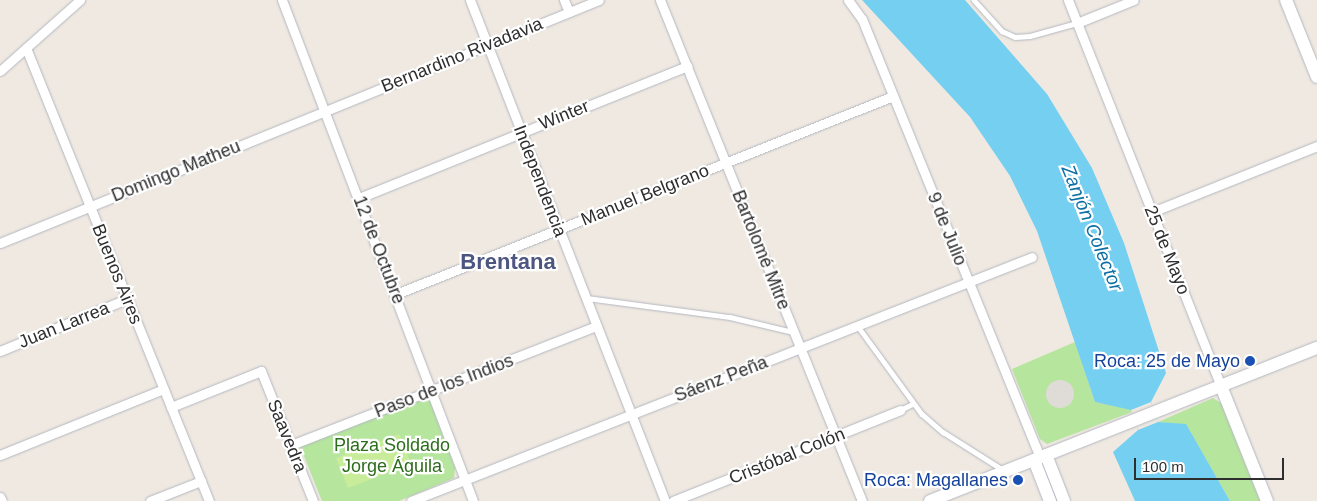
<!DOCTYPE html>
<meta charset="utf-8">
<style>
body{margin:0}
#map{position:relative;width:1317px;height:501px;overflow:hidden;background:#efe9e1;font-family:Arial,sans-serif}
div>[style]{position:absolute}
.green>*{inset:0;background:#b6e59e}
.pitch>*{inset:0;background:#c9ec9a}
.plaza>*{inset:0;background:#dfdcd8}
.round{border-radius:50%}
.water>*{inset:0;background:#75cff0}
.pier>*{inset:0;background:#efe9e1}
.roads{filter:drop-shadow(0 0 1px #b4b7c1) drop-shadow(0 0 1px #b4b7c1)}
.lane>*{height:4.5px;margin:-2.25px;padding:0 2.25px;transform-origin:2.25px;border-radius:2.25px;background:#fff}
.street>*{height:9px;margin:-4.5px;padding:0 4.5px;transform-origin:4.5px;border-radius:4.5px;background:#fff}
.secondary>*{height:12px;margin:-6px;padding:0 6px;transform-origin:6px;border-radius:6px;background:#fff}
.dots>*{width:14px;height:14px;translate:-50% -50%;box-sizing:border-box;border:2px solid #fff;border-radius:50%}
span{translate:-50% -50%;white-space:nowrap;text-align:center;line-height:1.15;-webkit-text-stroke:4.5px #fff;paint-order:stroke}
.street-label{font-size:18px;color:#2e2e2e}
.transit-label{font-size:18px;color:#164399}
.right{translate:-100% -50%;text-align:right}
.park-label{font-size:18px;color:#2c6e1b}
.water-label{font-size:19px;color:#0d6fa3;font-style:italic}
.district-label{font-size:22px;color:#4d5680;font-weight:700}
.scale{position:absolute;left:1134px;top:458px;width:150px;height:22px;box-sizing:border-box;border:2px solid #2e2e2e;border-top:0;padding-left:6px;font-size:15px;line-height:18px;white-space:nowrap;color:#2e2e2e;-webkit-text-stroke:4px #fff;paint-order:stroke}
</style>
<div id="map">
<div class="green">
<i style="clip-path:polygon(1007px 73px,1132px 412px,1047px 444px,1040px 439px,1012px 369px,1075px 342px,1095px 402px,1130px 409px)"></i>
<i style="clip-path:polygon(428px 396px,455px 468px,454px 478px,399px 501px,322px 501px,300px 446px)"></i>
<i style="clip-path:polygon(1213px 398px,1221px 403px,1260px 501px,1230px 501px,1186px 425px,1158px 422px)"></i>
</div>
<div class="pitch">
<i style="clip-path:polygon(399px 434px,411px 464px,348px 488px,336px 458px)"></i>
</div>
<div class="plaza">
<i class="round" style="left:1046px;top:380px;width:28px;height:28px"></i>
</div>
<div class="water">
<i style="clip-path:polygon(862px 0,965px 0,1047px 94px,1092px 168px,1124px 243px,1166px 373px,1151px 402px,1158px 422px,1186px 424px,1230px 501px,1135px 501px,1113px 452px,1138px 430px,1135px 420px,1131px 410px,1095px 402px,1037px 231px,1010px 176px,970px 117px)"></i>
</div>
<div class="pier">
<i style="clip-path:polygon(1151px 402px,1158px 422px,1138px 430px,1131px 410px)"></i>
</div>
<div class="roads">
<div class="lane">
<i style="left:974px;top:0;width:42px;rotate:47.9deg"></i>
<i style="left:1002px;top:31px;width:14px;rotate:25deg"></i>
<i style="left:1015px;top:37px;width:15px;rotate:-4deg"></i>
<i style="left:1030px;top:36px;width:49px;rotate:-15.5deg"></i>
<i style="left:587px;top:298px;width:144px;rotate:7.6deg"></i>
<i style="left:730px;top:317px;width:65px;rotate:13.4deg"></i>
<i style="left:857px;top:325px;width:110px;rotate:53.9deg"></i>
<i style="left:922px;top:414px;width:28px;rotate:41deg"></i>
<i style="left:943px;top:432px;width:71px;rotate:32.3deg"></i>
<i style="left:900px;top:410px;width:14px;rotate:-25deg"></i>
</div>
<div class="street">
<i style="left:282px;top:0;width:536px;rotate:69.13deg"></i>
<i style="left:470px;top:0;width:538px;rotate:68.73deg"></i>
<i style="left:564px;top:0;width:13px;rotate:67deg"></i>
<i style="left:660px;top:0;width:540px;rotate:68.04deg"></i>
<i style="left:848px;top:0;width:24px;rotate:54deg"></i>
<i style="left:862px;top:19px;width:473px;rotate:67.9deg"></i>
<i style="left:1068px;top:0;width:415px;rotate:68.4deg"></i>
<i style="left:1077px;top:23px;width:61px;rotate:-22deg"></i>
<i style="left:26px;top:48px;width:489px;rotate:68deg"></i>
<i style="left:0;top:71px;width:107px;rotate:-41.6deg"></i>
<i style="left:359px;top:198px;width:354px;rotate:-21.9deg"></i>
<i style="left:1152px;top:212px;width:178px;rotate:-21.8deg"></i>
<i style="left:0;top:243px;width:646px;rotate:-22.08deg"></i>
<i style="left:396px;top:294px;width:535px;rotate:-21.72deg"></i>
<i style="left:0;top:351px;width:137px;rotate:-22.3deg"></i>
<i style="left:171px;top:407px;width:97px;rotate:-21.8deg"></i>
<i style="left:261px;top:371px;width:140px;rotate:68.2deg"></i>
<i style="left:291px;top:445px;width:328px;rotate:-21.3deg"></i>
<i style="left:0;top:455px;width:176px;rotate:-22deg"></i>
<i style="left:0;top:497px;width:4px;rotate:63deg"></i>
<i style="left:150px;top:501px;width:55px;rotate:-21.4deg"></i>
<i style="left:411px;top:501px;width:667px;rotate:-21.45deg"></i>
<i style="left:673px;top:501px;width:245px;rotate:-21.8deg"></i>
</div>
<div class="secondary">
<i style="left:1286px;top:0;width:83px;rotate:68.1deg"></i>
<i style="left:1221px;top:386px;width:124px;rotate:68.2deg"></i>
<i style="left:1046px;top:455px;width:49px;rotate:68.6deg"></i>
<i style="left:1034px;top:460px;width:44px;rotate:68.7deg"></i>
<i style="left:930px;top:501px;width:416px;rotate:-21.6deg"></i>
</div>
</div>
<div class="dots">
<i style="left:1250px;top:361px;background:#1a4fb4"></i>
<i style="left:1018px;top:480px;background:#1a4fb4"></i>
</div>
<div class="street-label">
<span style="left:462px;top:55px;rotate:-22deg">Bernardino Rivadavia</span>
<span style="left:564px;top:115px;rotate:-22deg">Winter</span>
<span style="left:176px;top:171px;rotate:-22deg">Domingo Matheu</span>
<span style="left:540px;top:181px;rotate:69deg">Independencia</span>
<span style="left:645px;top:195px;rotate:-22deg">Manuel Belgrano</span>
<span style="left:947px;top:229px;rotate:68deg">9 de Julio</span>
<span style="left:379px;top:250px;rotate:69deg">12 de Octubre</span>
<span style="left:761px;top:250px;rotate:68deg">Bartolomé Mitre</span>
<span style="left:1167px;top:250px;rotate:68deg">25 de Mayo</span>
<span style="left:117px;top:274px;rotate:68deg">Buenos Aires</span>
<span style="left:64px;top:325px;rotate:-22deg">Juan Larrea</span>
<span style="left:721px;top:379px;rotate:-21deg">Sáenz Peña</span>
<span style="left:444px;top:386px;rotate:-21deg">Paso de los Indios</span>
<span style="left:287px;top:436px;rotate:68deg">Saavedra</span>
<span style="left:787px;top:456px;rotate:-22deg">Cristóbal Colón</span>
</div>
<div class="transit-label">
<span class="right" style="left:1240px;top:361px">Roca: 25 de Mayo</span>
<span class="right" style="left:1008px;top:480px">Roca: Magallanes</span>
</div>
<div class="park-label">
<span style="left:392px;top:456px">Plaza Soldado<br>Jorge Águila</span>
</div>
<div class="water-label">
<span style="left:1092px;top:228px;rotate:68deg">Zanjón Colector</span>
</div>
<div class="district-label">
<span style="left:508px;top:262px">Brentana</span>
</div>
<div class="scale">100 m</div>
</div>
